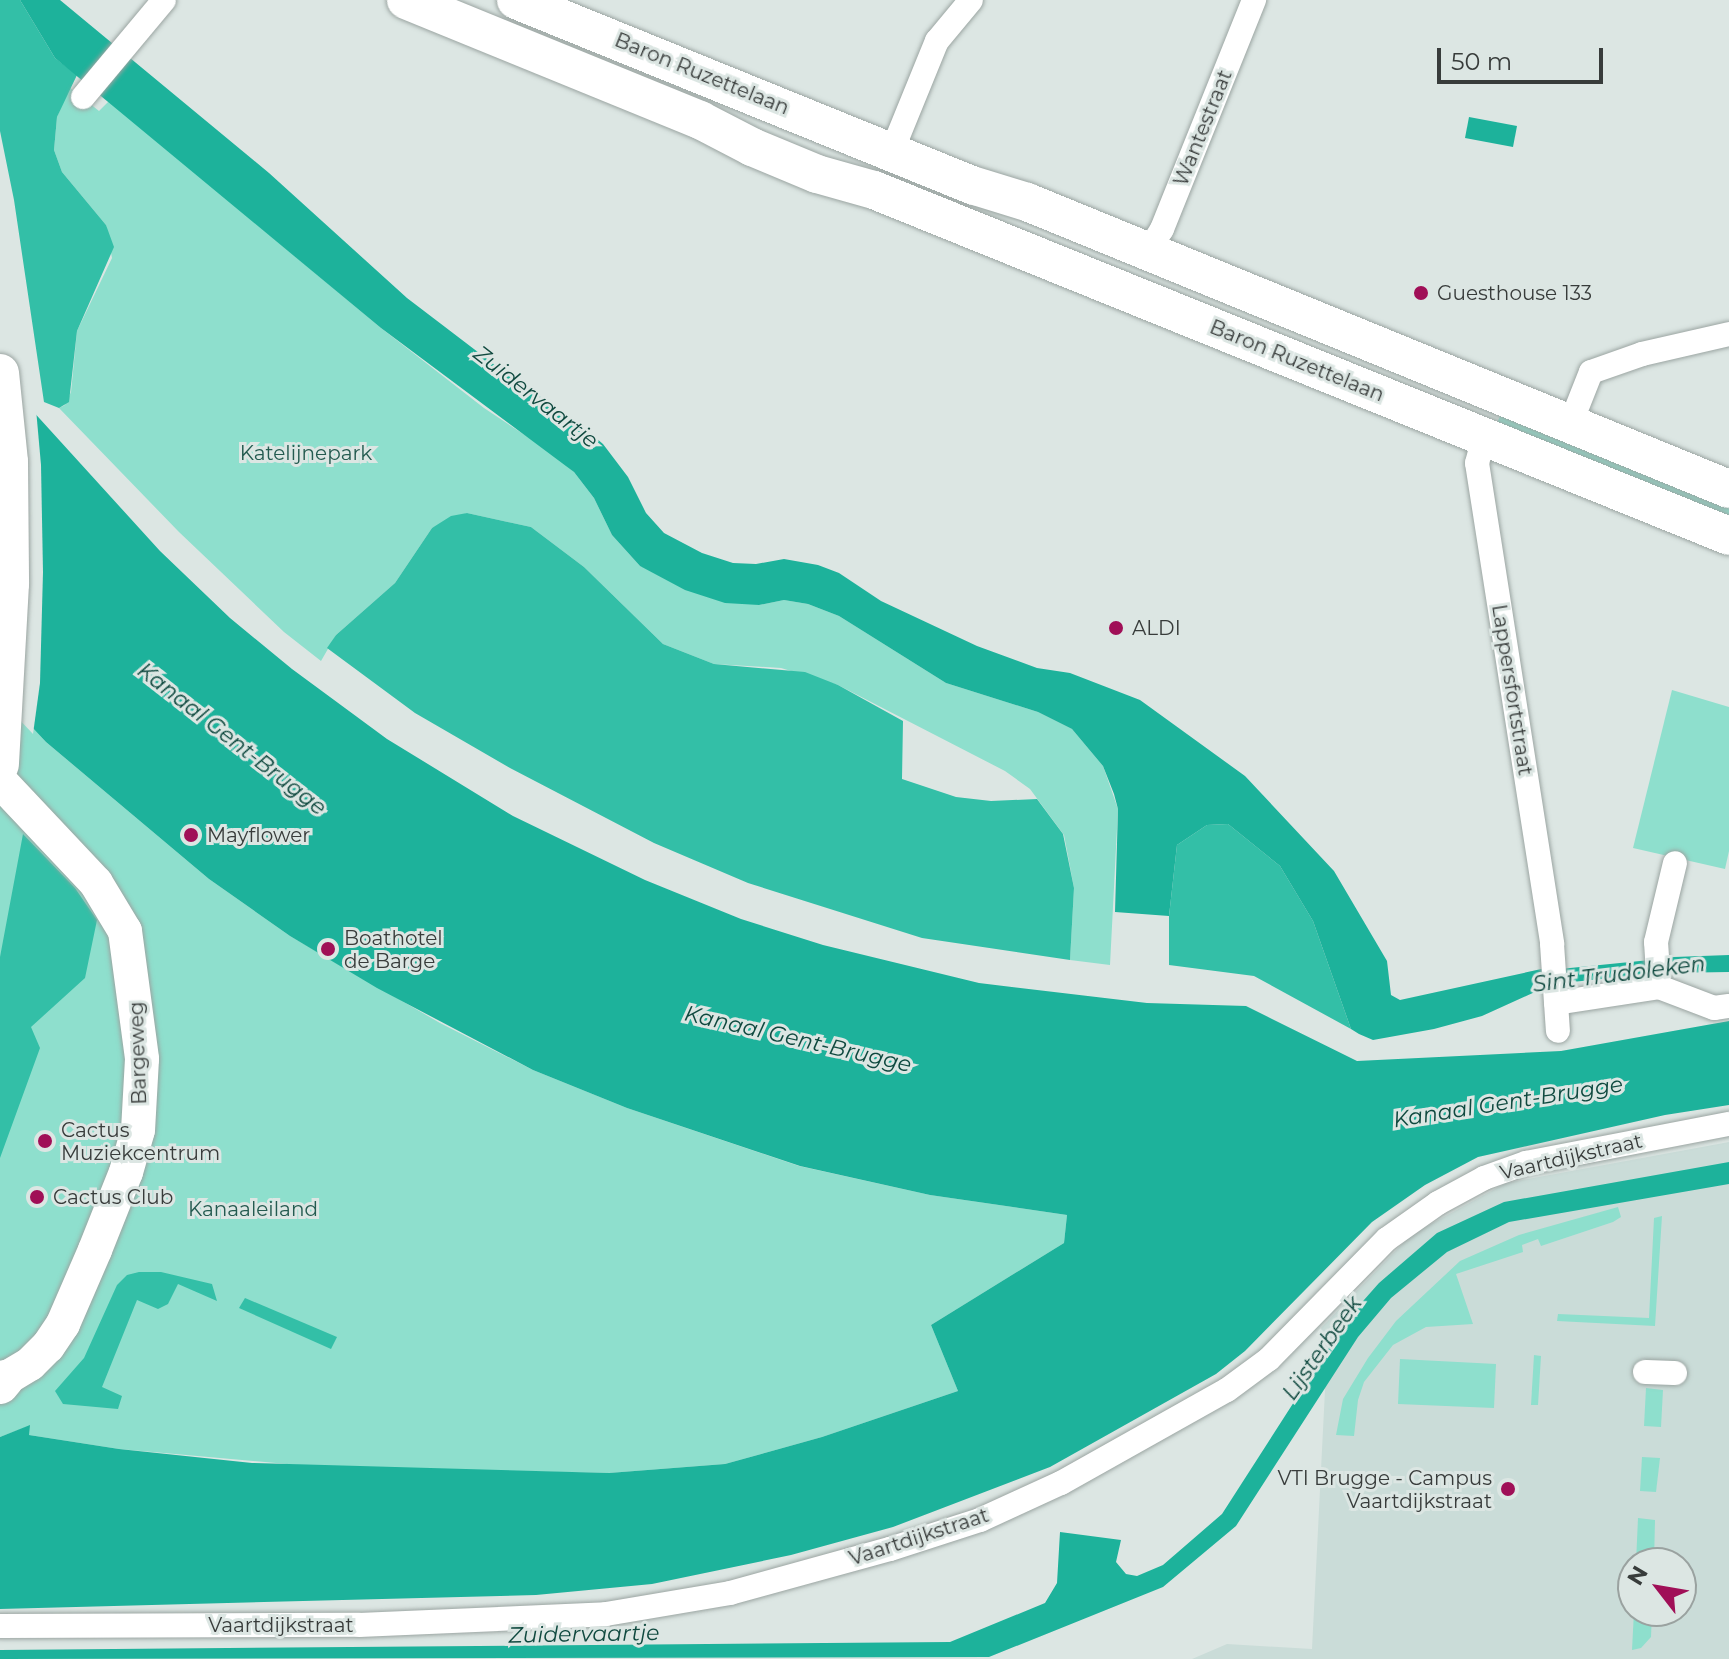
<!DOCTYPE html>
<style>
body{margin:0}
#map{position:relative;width:1729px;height:1659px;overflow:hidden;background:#dce6e3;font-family:Montserrat,sans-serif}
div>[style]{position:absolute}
.built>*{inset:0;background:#cadcd8}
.green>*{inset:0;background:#8edfcd}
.forest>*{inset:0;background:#33bfa7}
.water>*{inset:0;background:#1db29b}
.pier>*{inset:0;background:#dce6e3}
.roads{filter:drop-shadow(0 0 2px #9ba5a2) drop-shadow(0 0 2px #9ba5a2)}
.street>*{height:24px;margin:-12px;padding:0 12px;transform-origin:12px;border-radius:12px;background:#fff}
.secondary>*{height:34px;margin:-17px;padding:0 17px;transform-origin:17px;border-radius:17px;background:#fff}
.primary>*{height:38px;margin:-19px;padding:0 19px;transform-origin:19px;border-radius:19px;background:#fff}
.dots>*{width:22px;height:22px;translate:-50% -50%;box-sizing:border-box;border:4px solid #dce6e3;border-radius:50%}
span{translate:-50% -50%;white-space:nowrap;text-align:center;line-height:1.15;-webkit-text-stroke:6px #dce6e3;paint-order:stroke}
.street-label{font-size:20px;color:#383c3b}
.poi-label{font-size:20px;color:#383c3b}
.left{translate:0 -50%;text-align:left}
.right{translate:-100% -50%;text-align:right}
.park-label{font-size:20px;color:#245b50}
.water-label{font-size:22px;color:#0f493f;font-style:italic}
.north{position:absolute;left:1617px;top:1547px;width:80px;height:80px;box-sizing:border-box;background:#dce6e3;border:2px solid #9aa2a0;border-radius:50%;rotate:301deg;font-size:22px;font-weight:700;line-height:32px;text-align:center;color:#383c3b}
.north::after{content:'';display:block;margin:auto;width:28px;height:36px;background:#a00f57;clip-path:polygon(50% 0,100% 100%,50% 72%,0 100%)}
.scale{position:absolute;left:1437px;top:48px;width:166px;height:36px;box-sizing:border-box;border:4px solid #383c3b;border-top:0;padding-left:10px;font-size:24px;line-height:28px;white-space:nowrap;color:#383c3b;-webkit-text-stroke:6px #dce6e3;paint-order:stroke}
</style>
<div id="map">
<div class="built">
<i style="clip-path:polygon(evenodd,1729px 1142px,1729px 1659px,1192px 1659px,1227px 1644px,1312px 1649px,1325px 1390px,1319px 1330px,1411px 1235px,1506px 1183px,1729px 1142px,1633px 1563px,1681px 1563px,1681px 1611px,1633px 1611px,1633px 1563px)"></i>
</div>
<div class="green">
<i style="clip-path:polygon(69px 87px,99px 111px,109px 101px,381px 328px,484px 408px,552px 453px,574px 472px,594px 498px,612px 535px,640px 566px,759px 605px,784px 600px,808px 604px,839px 616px,946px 683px,1038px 712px,1072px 729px,1103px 766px,1118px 809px,1110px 965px,1070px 960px,1074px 888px,1064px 835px,1030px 789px,1005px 771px,838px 685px,781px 668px,714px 664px,663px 644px,584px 567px,531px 527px,467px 513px,432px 528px,395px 583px,336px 635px,321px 661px,284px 632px,179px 532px,59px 408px,65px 405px,71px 392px,77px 331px,112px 258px,106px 225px,62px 172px,54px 150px,57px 117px)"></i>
<i style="clip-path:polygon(1503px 410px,1729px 503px,1729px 524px,1495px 427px)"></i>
<i style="clip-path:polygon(1672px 690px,1729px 707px,1729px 851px,1725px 869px,1633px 848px)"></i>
<i style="clip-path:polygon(0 693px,46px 742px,209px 879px,290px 936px,440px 1023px,533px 1070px,627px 1108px,799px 1166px,930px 1195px,1067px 1215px,1064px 1243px,931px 1325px,958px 1391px,822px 1437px,725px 1464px,609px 1473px,320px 1467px,119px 1449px,29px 1435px,29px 1426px,0 1437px)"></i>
<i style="clip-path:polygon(1618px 1207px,1621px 1217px,1613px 1222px,1541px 1246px,1538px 1239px,1522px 1245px,1523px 1252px,1456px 1274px,1473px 1324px,1426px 1327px,1393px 1345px,1364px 1382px,1358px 1400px,1354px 1436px,1336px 1435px,1343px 1399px,1368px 1358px,1396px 1321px,1460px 1261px,1519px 1235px)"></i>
<i style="clip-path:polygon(1662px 1216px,1655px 1326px,1557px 1321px,1558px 1314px,1649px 1318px,1654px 1218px)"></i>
<i style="clip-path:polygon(1534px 1355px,1541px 1356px,1538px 1405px,1531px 1405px)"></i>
<i style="clip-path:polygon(1400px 1359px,1496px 1364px,1494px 1408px,1398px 1404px)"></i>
<i style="clip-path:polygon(1646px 1388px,1663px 1390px,1661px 1427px,1644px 1426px)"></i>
<i style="clip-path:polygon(1642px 1457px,1660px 1458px,1656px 1492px,1640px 1491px)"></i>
<i style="clip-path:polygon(1638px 1518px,1655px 1520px,1654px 1563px,1636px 1563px)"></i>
<i style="clip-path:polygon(1634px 1611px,1652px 1611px,1651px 1637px,1641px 1648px,1632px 1650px)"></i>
</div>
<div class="forest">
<i style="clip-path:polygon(0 0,20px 0,55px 58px,77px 75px,57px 117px,54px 150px,62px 172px,106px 225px,114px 247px,77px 331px,69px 402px,59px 408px,44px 402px,14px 200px,0 131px)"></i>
<i style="clip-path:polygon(467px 513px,531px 527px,584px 567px,663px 644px,714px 664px,805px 672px,838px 685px,903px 721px,902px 779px,956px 797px,991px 801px,1037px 799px,1063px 834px,1074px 888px,1070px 960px,922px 938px,748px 883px,654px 843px,510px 768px,415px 713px,327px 648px,336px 635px,395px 583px,432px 528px,451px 516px)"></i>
<i style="clip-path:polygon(1228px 824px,1280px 866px,1313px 921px,1351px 1029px,1254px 976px,1169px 965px,1169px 916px,1177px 845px,1207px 825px)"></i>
<i style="clip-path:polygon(23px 834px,75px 888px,97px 920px,85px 978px,31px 1027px,40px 1048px,0 1158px,0 957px)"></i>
<i style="clip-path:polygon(139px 1272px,161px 1272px,212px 1284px,217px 1301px,178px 1284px,168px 1304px,158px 1309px,137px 1300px,102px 1387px,122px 1396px,118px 1409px,63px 1404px,55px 1391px,84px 1358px,117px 1285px,127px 1275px)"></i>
<i style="clip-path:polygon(245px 1298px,337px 1337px,331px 1349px,239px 1308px)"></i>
</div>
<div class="water">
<i style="clip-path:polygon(20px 0,60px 0,269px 173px,407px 298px,508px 375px,576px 421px,603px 444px,628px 477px,646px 513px,664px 533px,702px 553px,733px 563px,756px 564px,784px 559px,818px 565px,839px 573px,881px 601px,977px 646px,1037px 668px,1070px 673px,1140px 700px,1245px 776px,1334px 871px,1387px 961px,1391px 995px,1400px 1000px,1546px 968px,1548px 986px,1482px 1016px,1434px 1029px,1373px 1040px,1359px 1034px,1351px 1029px,1313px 921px,1280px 866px,1228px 824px,1207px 825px,1177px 845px,1169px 916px,1115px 912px,1118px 809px,1114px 794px,1103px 766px,1072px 729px,1038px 712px,946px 683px,839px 616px,808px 604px,784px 600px,759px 605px,725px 603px,685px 590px,640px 566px,612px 535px,594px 498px,574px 472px,381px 328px,55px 58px)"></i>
<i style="clip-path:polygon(1469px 117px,1517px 126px,1513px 147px,1465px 138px)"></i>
<i style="clip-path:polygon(20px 397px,160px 551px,230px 618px,292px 669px,387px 739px,513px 816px,645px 880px,741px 919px,823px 945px,979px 983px,1147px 1003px,1246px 1006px,1357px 1061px,1561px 1051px,1729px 1021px,1729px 1105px,1665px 1115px,1478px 1157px,1425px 1185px,1372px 1222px,1245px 1351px,1216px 1374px,1050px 1467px,893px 1527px,791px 1555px,652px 1584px,536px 1595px,0 1609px,0 1437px,30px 1425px,29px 1435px,119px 1449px,252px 1463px,609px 1473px,725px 1464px,822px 1437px,958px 1391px,931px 1325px,1064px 1243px,1067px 1215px,930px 1195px,800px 1166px,627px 1108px,533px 1070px,377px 988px,290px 936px,209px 879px,46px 742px,0 693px)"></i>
<i style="clip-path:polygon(1729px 955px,1729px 972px,1667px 973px,1668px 958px,1674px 957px)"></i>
<i style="clip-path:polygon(1650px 960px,1651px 974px,1562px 983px,1560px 969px)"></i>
<i style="clip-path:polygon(1729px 1162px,1729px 1184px,1509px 1222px,1447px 1252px,1391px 1298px,1358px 1337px,1236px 1526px,1163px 1587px,989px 1657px,0 1659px,0 1650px,950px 1642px,1045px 1603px,1057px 1583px,1060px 1532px,1121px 1540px,1116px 1562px,1126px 1574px,1137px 1576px,1163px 1565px,1222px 1514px,1348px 1318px,1379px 1283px,1437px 1233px,1504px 1202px)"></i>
</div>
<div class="pier">
<i style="clip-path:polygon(3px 375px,36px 409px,41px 465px,43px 572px,40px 683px,33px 734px,0 699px)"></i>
</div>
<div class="roads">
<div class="street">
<i style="left:83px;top:97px;width:126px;rotate:-50.1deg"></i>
<i style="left:892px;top:151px;width:119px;rotate:-67.8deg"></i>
<i style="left:937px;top:41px;width:53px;rotate:-50.3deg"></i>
<i style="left:1147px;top:253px;width:28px;rotate:-58deg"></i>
<i style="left:1162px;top:229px;width:247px;rotate:-68.1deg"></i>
<i style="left:1570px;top:425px;width:57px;rotate:-68.4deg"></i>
<i style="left:1591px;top:372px;width:54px;rotate:-19.4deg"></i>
<i style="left:1642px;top:354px;width:89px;rotate:-12.9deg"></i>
<i style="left:1484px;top:437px;width:27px;rotate:105deg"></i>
<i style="left:1477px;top:463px;width:487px;rotate:81.1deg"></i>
<i style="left:1552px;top:944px;width:87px;rotate:86.1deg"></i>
<i style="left:1659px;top:987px;width:45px;rotate:-93.8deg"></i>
<i style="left:1656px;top:942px;width:81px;rotate:-76.5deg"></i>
<i style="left:1556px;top:1003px;width:104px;rotate:-8.8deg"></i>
<i style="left:1659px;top:987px;width:59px;rotate:20.9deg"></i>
<i style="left:1714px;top:1008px;width:15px;rotate:-8deg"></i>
<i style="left:1645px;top:1372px;width:30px;rotate:2deg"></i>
<i style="left:0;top:1626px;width:359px;rotate:-0.2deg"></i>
<i style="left:359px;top:1625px;width:247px;rotate:-2.5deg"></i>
<i style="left:606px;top:1614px;width:126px;rotate:-9.6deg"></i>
<i style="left:730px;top:1593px;width:166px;rotate:-15.4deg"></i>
<i style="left:890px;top:1549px;width:95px;rotate:-17.9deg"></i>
<i style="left:980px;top:1520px;width:89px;rotate:-24.6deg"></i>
<i style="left:1061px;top:1483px;width:190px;rotate:-29.3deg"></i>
<i style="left:1227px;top:1390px;width:52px;rotate:-36.4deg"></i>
<i style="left:1269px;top:1359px;width:168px;rotate:-45.5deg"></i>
<i style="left:1387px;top:1239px;width:62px;rotate:-35.2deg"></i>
<i style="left:1438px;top:1203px;width:52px;rotate:-28.5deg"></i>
<i style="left:1484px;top:1178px;width:45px;rotate:-19.7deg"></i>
<i style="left:1526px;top:1163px;width:207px;rotate:-10.9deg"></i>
</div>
<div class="secondary">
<i style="left:0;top:781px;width:140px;rotate:46.7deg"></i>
<i style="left:96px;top:883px;width:56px;rotate:58.9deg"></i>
<i style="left:125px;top:931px;width:129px;rotate:82.4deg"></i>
<i style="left:142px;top:1059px;width:71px;rotate:93.2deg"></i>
<i style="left:138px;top:1130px;width:44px;rotate:105.9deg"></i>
<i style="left:126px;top:1172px;width:84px;rotate:111.7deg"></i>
<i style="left:95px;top:1250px;width:81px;rotate:113.4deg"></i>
<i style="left:63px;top:1324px;width:27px;rotate:124deg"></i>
<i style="left:48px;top:1346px;width:25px;rotate:135deg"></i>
<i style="left:30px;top:1364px;width:29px;rotate:149deg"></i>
</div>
<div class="primary">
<i style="left:406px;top:0;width:318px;rotate:22.2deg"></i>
<i style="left:700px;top:120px;width:59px;rotate:27.4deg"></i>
<i style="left:752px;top:147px;width:70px;rotate:22.6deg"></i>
<i style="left:817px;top:174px;width:59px;rotate:15.7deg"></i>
<i style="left:874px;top:190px;width:922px;rotate:22.03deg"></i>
<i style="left:516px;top:0;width:495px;rotate:22.1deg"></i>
<i style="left:975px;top:186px;width:54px;rotate:17.1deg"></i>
<i style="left:1027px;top:202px;width:758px;rotate:22.24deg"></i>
<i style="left:0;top:373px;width:89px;rotate:84.2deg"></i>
<i style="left:9px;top:462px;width:122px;rotate:89.5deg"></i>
<i style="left:10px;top:584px;width:181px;rotate:93.2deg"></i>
<i style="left:0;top:1385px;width:8px;rotate:-50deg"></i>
</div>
</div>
<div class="dots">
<i style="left:1421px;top:293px;background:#a00f57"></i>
<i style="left:1116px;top:628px;background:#a00f57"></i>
<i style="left:191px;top:835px;background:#a00f57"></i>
<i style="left:328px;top:949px;background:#a00f57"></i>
<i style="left:45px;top:1141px;background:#a00f57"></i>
<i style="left:37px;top:1197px;background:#a00f57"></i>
<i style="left:1508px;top:1489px;background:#a00f57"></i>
</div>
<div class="street-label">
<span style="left:702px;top:74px;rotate:22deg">Baron Ruzettelaan</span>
<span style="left:1203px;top:128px;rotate:-68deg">Wantestraat</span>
<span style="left:1297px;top:361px;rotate:22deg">Baron Ruzettelaan</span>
<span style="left:1512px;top:690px;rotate:81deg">Lappersfortstraat</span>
<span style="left:138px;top:1053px;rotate:-92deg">Bargeweg</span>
<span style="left:1571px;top:1157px;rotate:-13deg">Vaartdijkstraat</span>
<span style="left:919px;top:1537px;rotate:-18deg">Vaartdijkstraat</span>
<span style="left:281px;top:1625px">Vaartdijkstraat</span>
</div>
<div class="poi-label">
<span class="left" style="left:1437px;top:293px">Guesthouse 133</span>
<span class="left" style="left:1132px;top:628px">ALDI</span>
<span class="left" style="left:207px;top:835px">Mayflower</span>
<span class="left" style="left:344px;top:950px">Boathotel<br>de Barge</span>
<span class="left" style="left:61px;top:1142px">Cactus<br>Muziekcentrum</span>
<span class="left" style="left:53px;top:1197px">Cactus Club</span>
<span class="right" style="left:1492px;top:1490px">VTI Brugge - Campus<br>Vaartdijkstraat</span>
</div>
<div class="park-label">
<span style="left:306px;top:453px">Katelijnepark</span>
<span style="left:253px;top:1209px">Kanaaleiland</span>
</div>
<div class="water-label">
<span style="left:536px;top:397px;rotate:38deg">Zuidervaartje</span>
<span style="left:232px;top:739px;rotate:38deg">Kanaal Gent-Brugge</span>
<span style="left:1619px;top:974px;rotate:-7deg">Sint Trudoleken</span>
<span style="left:798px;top:1039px;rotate:13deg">Kanaal Gent-Brugge</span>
<span style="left:1508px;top:1102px;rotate:-9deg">Kanaal Gent-Brugge</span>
<span style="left:1322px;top:1348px;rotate:-55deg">Lijsterbeek</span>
<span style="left:584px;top:1634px;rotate:-1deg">Zuidervaartje</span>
</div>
<div class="north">N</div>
<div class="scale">50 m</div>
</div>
